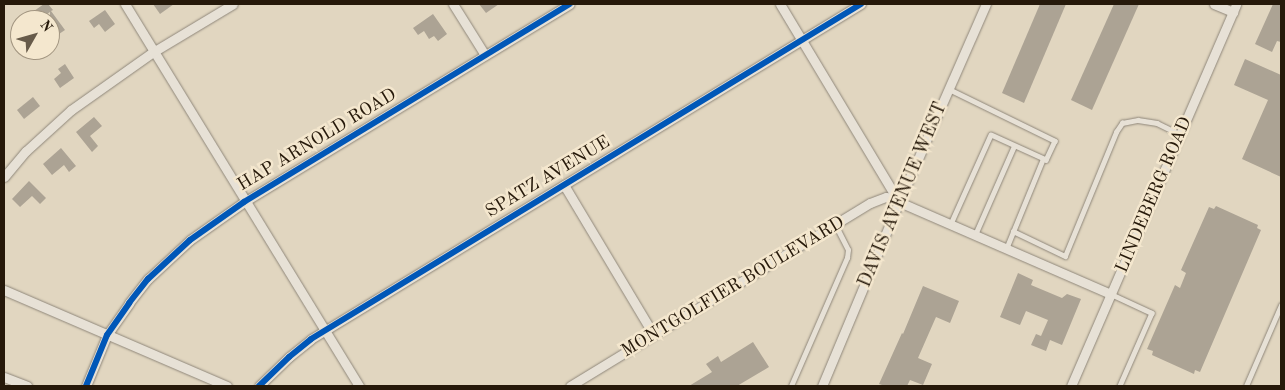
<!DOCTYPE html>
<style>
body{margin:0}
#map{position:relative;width:1285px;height:390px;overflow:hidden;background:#e1d6c0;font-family:"Old Standard TT",serif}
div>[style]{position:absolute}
.building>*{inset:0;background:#aca394}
.roads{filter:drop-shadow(0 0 1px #8f877a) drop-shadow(0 0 1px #8f877a)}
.service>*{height:4.5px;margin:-2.25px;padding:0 2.25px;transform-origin:2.25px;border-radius:2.25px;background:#e7e1d6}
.minor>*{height:9px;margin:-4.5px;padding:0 4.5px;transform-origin:4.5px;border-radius:4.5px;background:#e7e1d6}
.cycleway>*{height:6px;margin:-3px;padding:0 3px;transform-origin:3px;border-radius:3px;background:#0057b8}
span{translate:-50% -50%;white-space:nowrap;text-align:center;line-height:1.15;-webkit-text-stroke:5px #f4e7ce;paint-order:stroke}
.street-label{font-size:18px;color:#26190a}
.frame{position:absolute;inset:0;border:5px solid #26190a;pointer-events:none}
.north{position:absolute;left:10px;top:10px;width:50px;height:50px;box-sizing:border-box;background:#f4e7ce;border:1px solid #a29580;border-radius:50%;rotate:52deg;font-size:14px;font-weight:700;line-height:20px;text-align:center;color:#26190a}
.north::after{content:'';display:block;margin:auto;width:18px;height:22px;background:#675b4a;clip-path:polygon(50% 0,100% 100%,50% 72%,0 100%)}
</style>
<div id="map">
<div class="building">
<i style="clip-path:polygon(44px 4px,48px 4px,53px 10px,51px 11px,65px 30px,53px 38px,50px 34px,50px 12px,40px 19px,34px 11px)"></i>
<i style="clip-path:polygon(153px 4px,174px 4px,160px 14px)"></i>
<i style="clip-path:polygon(479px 4px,499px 4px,486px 13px)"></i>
<i style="clip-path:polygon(1040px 4px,1066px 4px,1024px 103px,1002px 93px)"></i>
<i style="clip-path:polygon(1114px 4px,1139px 4px,1092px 110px,1071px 100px)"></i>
<i style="clip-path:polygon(1273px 4px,1281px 4px,1281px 42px,1277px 41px,1272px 52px,1255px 44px)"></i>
<i style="clip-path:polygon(105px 10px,115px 24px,105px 32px,99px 24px,94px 28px,89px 21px)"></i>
<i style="clip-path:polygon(433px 14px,447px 34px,438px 41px,434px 36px,429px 39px,424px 31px,418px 35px,413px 28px)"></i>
<i style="clip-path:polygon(1245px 59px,1281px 75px,1281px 177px,1242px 159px,1268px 100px,1234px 85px)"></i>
<i style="clip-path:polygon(65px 64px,74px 78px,60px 88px,54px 79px,61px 73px,58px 69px)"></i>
<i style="clip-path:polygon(33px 97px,40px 106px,24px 119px,17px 110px)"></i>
<i style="clip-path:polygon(94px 117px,102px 126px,90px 136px,98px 146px,92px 152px,76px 132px)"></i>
<i style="clip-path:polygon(61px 148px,76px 166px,69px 172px,64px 165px,52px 175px,43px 164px)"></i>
<i style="clip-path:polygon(29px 181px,46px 198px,40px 204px,32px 196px,20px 207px,12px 199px)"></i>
<i style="clip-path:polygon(1216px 206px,1258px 225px,1257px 228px,1261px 230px,1200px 372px,1195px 370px,1194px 374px,1152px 355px,1153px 351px,1147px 349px,1175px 285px,1180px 288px,1186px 273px,1181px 270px,1209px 207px,1214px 209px)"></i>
<i style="clip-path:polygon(1018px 273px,1033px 280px,1031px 285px,1062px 298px,1067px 294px,1081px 299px,1062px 345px,1050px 340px,1046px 351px,1031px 345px,1036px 334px,1041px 336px,1048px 320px,1026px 311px,1020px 325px,1000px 317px)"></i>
<i style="clip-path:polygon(923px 286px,959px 301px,950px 323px,936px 317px,918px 358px,932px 364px,923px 385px,910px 380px,907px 386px,885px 386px,879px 384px,902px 333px,903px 334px)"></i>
<i style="clip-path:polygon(753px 342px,769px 367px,737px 386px,689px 386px,712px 372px,706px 364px,718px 356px,721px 362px)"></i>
</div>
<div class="roads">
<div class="service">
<i style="left:949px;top:89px;width:118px;rotate:26.1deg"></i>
<i style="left:1055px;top:141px;width:21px;rotate:115deg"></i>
<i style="left:1046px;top:160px;width:60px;rotate:-155.6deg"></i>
<i style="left:991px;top:135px;width:98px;rotate:114.2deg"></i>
<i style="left:1013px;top:231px;width:58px;rotate:25.7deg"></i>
<i style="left:1065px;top:256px;width:134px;rotate:-67.6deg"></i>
<i style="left:1116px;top:132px;width:11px;rotate:-56deg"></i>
<i style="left:1122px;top:123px;width:16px;rotate:-11deg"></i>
<i style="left:1138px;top:120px;width:19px;rotate:9deg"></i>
<i style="left:1157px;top:123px;width:25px;rotate:26deg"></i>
<i style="left:975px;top:235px;width:97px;rotate:-66.3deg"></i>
<i style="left:1006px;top:249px;width:97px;rotate:-67.7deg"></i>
<i style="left:1111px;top:294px;width:45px;rotate:24.9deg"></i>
<i style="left:1152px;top:313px;width:80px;rotate:113.7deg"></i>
<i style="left:791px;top:386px;width:140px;rotate:-66.4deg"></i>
<i style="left:847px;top:258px;width:8px;rotate:-83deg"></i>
<i style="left:848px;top:250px;width:28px;rotate:-117deg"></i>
<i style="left:1246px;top:386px;width:88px;rotate:-66.6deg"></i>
</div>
<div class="minor">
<i style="left:125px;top:4px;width:448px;rotate:58.5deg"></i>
<i style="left:453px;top:4px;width:60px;rotate:57.9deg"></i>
<i style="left:780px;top:4px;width:231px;rotate:59deg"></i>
<i style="left:899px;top:202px;width:231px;rotate:23.5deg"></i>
<i style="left:1214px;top:4px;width:21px;rotate:23deg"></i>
<i style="left:4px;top:177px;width:34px;rotate:-50deg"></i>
<i style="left:26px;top:151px;width:61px;rotate:-42.3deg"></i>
<i style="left:71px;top:110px;width:100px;rotate:-35.3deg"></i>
<i style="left:153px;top:52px;width:93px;rotate:-31deg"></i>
<i style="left:564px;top:185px;width:174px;rotate:59.1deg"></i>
<i style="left:4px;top:290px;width:243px;rotate:23.3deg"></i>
<i style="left:4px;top:377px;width:25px;rotate:21deg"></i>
<i style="left:86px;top:386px;width:55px;rotate:-67.6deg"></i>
<i style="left:107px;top:335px;width:39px;rotate:-55deg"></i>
<i style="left:129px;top:303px;width:31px;rotate:-52deg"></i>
<i style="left:148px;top:279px;width:57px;rotate:-42.9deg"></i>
<i style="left:190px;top:240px;width:66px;rotate:-35.1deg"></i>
<i style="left:244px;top:202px;width:381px;rotate:-31.3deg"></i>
<i style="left:259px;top:386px;width:42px;rotate:-44deg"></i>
<i style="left:289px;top:357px;width:28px;rotate:-39deg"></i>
<i style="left:311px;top:339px;width:644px;rotate:-31.35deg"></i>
<i style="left:570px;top:386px;width:351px;rotate:-31.4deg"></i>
<i style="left:870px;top:203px;width:17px;rotate:-21deg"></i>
<i style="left:886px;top:197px;width:14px;rotate:21deg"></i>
<i style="left:822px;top:386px;width:199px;rotate:-67.3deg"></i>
<i style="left:899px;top:202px;width:216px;rotate:-66.3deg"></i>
<i style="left:1071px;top:386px;width:416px;rotate:-66.6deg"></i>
</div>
</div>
<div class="cycleway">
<i style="left:86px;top:386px;width:55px;rotate:-67.6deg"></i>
<i style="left:107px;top:335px;width:39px;rotate:-55deg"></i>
<i style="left:129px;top:303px;width:31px;rotate:-52deg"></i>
<i style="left:148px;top:279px;width:57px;rotate:-42.9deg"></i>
<i style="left:190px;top:240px;width:66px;rotate:-35.1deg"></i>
<i style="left:244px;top:202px;width:381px;rotate:-31.3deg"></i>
<i style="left:259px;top:386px;width:42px;rotate:-44deg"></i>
<i style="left:289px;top:357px;width:28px;rotate:-39deg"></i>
<i style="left:311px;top:339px;width:644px;rotate:-31.35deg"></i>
</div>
<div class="street-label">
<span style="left:317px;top:140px;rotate:-31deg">HAP ARNOLD ROAD</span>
<span style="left:548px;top:177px;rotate:-31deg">SPATZ AVENUE</span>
<span style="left:903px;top:195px;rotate:-67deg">DAVIS AVENUE WEST</span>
<span style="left:1154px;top:195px;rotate:-67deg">LINDEBERG ROAD</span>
<span style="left:733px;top:287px;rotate:-31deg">MONTGOLFIER BOULEVARD</span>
</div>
<div class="frame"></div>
<div class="north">N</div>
</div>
